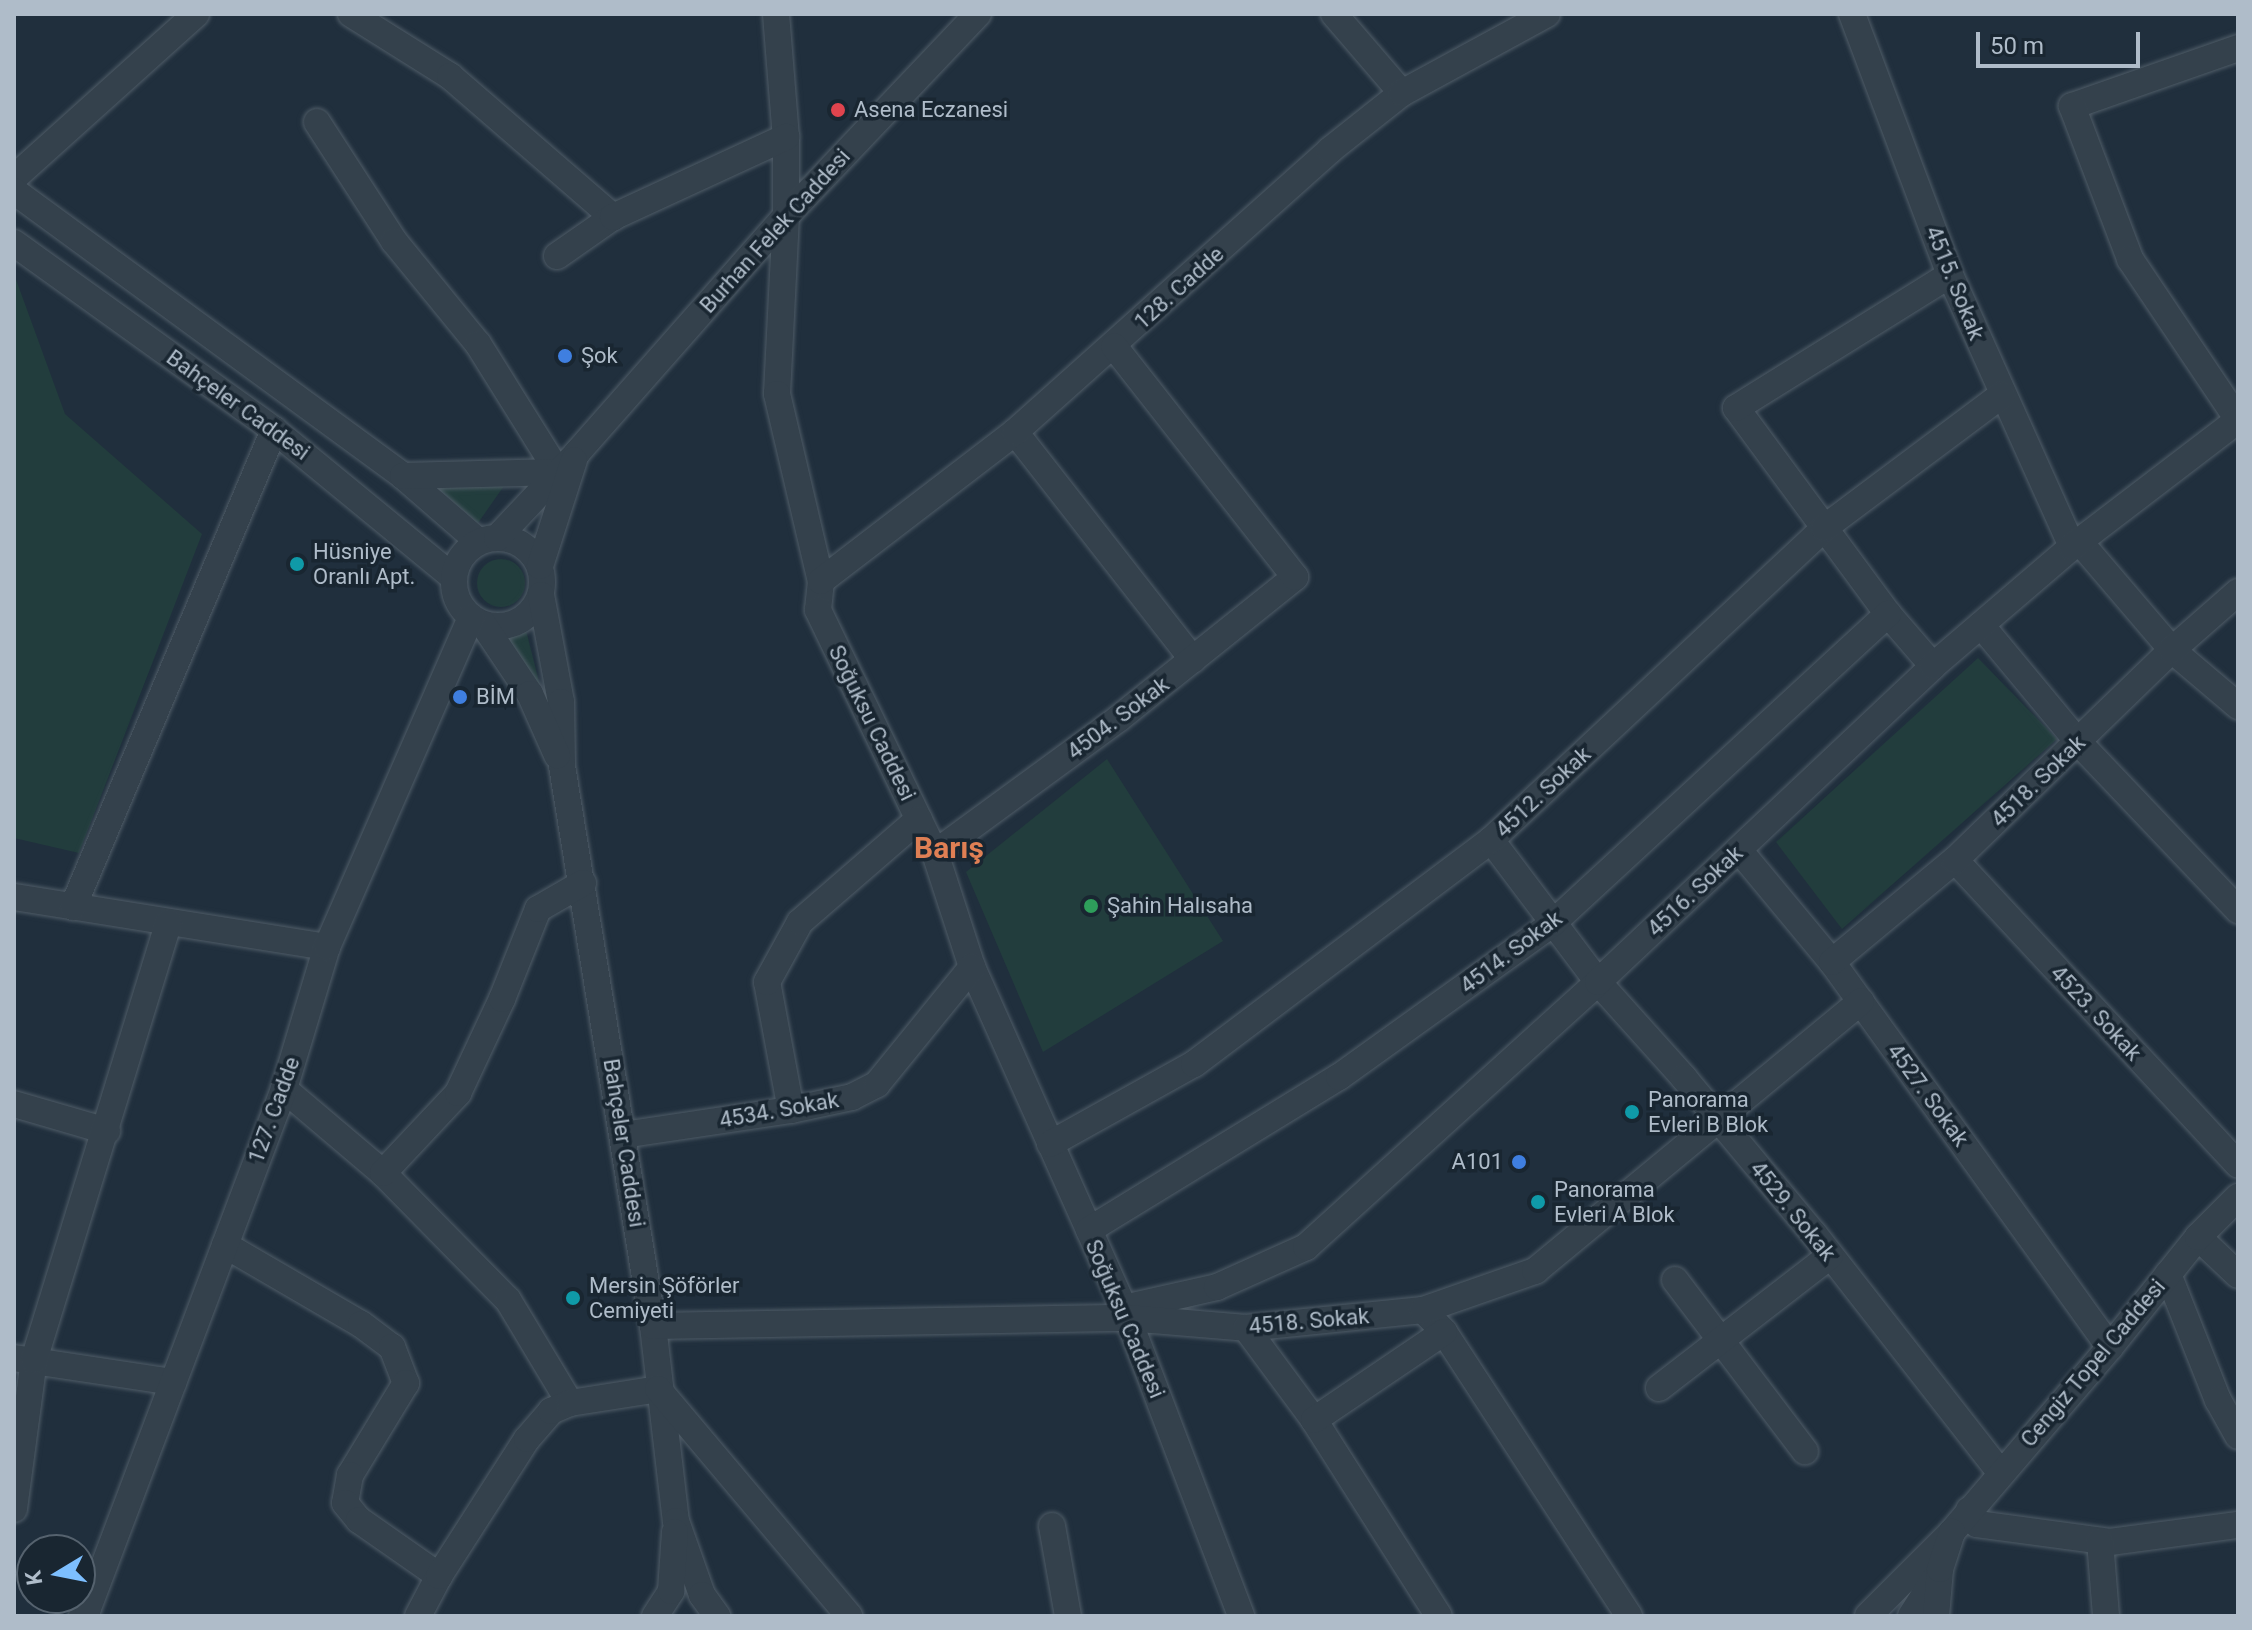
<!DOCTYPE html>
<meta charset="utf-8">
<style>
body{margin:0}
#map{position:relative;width:2252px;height:1630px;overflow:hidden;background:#202f3d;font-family:Roboto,sans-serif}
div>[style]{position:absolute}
.green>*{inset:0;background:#223d3d}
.round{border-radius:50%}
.roads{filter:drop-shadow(0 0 2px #4f5c67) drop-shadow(0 0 2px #4f5c67)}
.minor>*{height:26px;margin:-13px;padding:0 13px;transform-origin:13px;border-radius:13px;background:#34414c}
.minor>.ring{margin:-13px;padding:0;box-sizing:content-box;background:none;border:26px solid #34414c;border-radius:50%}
.dots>*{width:22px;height:22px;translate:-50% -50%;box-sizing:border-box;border:4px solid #192631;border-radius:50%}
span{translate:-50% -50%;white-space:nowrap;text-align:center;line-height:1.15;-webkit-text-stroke:7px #192631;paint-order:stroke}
.poi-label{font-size:22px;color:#afbcc9}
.left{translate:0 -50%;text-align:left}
.right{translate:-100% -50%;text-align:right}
.street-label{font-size:22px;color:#afbcc9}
.district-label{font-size:30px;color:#df7f54;font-weight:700}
.frame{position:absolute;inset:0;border:16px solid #afbcc9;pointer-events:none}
.north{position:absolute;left:16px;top:1534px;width:80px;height:80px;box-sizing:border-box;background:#192631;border:2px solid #55626e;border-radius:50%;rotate:260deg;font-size:22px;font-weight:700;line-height:32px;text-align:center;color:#afbcc9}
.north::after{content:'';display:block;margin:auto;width:28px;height:36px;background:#7dbfff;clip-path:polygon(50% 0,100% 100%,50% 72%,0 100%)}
.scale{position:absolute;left:1976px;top:32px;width:164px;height:36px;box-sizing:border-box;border:4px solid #afbcc9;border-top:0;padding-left:10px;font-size:24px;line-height:28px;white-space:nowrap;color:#afbcc9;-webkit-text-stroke:6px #192631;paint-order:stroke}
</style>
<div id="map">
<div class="green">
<i style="clip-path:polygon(14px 274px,65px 414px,202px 534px,79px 853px,14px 838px)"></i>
<i style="clip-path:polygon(506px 483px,478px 523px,435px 486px)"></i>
<i class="round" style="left:477px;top:559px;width:48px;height:48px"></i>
<i style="clip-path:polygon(526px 630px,545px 706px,505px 636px)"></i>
<i style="clip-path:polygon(1978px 658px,2057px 739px,1842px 929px,1776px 842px)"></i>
<i style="clip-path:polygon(1107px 759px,1223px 941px,1043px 1052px,966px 872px)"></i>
</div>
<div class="roads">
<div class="minor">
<i style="left:351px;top:14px;width:117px;rotate:32.1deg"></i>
<i style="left:450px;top:76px;width:216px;rotate:40.9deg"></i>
<i style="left:776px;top:14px;width:123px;rotate:85.4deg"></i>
<i style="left:786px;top:137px;width:79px;rotate:90deg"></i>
<i style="left:786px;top:216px;width:178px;rotate:92.9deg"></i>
<i style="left:777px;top:394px;width:192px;rotate:76.8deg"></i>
<i style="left:821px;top:581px;width:29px;rotate:96deg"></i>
<i style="left:818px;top:610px;width:270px;rotate:64.3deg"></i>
<i style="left:935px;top:853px;width:120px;rotate:72deg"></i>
<i style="left:972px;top:967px;width:384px;rotate:66deg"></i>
<i style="left:1128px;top:1318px;width:319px;rotate:69.2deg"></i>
<i style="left:1334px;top:14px;width:104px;rotate:49.3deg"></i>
<i style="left:1852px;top:14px;width:279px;rotate:69.4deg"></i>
<i style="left:1950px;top:275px;width:298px;rotate:65.8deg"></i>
<i style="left:2238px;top:48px;width:176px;rotate:160.7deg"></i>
<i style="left:2072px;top:106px;width:164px;rotate:69.2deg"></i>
<i style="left:2130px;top:259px;width:194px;rotate:56.1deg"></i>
<i style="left:317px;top:122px;width:142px;rotate:57.1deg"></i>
<i style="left:394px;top:241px;width:133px;rotate:50.8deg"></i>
<i style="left:478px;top:344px;width:151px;rotate:58deg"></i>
<i style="left:14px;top:178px;width:245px;rotate:-42deg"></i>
<i style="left:14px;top:191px;width:482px;rotate:36.2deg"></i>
<i style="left:403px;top:476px;width:99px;rotate:40.9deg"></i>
<i style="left:14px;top:243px;width:320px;rotate:35.7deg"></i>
<i style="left:274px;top:430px;width:232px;rotate:39.4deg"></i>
<i style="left:557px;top:256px;width:68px;rotate:-34.9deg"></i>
<i style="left:613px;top:217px;width:191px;rotate:-24.8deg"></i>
<i style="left:1015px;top:432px;width:289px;rotate:52deg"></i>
<i style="left:403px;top:476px;width:155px;rotate:-1.5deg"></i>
<i class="ring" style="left:454px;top:538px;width:62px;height:62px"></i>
<i style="left:497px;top:538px;width:117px;rotate:-46.7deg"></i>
<i style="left:577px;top:453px;width:316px;rotate:-48.6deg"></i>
<i style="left:786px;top:216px;width:279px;rotate:-46.5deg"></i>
<i style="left:2079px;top:541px;width:143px;rotate:49.5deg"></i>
<i style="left:2172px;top:650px;width:87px;rotate:40.3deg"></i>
<i style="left:540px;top:566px;width:111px;rotate:-72.2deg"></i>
<i style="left:821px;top:581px;width:245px;rotate:-37.5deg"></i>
<i style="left:1015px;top:432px;width:423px;rotate:-41.8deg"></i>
<i style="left:1330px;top:150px;width:92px;rotate:-38.4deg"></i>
<i style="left:1402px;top:93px;width:165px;rotate:-28.6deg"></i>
<i style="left:541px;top:595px;width:109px;rotate:79.4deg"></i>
<i style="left:561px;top:702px;width:64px;rotate:89.1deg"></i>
<i style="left:562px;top:766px;width:567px;rotate:80.77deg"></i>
<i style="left:653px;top:1326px;width:196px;rotate:83.3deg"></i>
<i style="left:676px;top:1521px;width:78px;rotate:70.6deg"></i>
<i style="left:702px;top:1595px;width:26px;rotate:54deg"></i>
<i style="left:483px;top:624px;width:84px;rotate:56.1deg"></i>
<i style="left:530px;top:694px;width:67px;rotate:66.1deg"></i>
<i style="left:1981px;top:625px;width:153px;rotate:50.3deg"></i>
<i style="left:2079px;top:743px;width:231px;rotate:46.4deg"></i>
<i style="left:1933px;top:666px;width:69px;rotate:-130.9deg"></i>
<i style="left:1888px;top:614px;width:256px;rotate:-126.4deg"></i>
<i style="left:1736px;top:408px;width:252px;rotate:-31.9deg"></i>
<i style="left:1491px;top:840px;width:178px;rotate:53deg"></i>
<i style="left:1598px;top:982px;width:129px;rotate:48.1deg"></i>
<i style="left:1684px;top:1078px;width:203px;rotate:50.2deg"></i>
<i style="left:1814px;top:1234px;width:303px;rotate:52deg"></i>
<i style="left:1739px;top:850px;width:146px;rotate:50.3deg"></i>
<i style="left:1832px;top:962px;width:475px;rotate:54.2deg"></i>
<i style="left:935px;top:853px;width:227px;rotate:-36.2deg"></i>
<i style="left:1118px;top:719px;width:227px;rotate:-38.7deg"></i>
<i style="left:1295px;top:577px;width:293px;rotate:-128.1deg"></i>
<i style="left:1955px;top:860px;width:416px;rotate:47.1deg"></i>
<i style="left:14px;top:897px;width:317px;rotate:9.1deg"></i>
<i style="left:73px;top:907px;width:518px;rotate:-67.15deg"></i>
<i style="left:1832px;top:962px;width:160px;rotate:-39.7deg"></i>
<i style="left:1955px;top:860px;width:302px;rotate:-44.1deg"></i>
<i style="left:2172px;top:650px;width:88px;rotate:-41.3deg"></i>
<i style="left:284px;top:1089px;width:130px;rotate:40.3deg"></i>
<i style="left:383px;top:1173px;width:178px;rotate:45.5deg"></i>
<i style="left:508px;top:1300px;width:120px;rotate:59deg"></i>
<i style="left:14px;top:1104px;width:97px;rotate:16.2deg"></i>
<i style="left:791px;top:1110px;width:130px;rotate:-100.6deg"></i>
<i style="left:767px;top:982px;width:68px;rotate:-61.2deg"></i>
<i style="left:800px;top:922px;width:157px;rotate:-40.9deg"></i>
<i style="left:623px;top:1135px;width:170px;rotate:-8.5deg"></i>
<i style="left:791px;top:1110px;width:62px;rotate:-12deg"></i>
<i style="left:852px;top:1097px;width:28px;rotate:-27deg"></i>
<i style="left:877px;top:1084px;width:151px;rotate:-50.9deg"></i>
<i style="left:1050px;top:1144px;width:165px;rotate:-29.1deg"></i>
<i style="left:1194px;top:1064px;width:372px;rotate:-37deg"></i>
<i style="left:1491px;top:840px;width:456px;rotate:-43.1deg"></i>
<i style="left:1824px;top:528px;width:222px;rotate:-36.8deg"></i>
<i style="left:383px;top:1173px;width:110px;rotate:-46.8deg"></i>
<i style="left:458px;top:1093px;width:104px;rotate:-64.9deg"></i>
<i style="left:502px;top:999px;width:97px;rotate:-68.2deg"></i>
<i style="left:538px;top:909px;width:52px;rotate:-30deg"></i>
<i style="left:1089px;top:1230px;width:293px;rotate:-31.5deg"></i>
<i style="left:1339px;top:1077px;width:264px;rotate:-35.7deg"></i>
<i style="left:1553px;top:923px;width:456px;rotate:-42.7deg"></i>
<i style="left:2198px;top:1237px;width:55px;rotate:43.5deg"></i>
<i style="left:225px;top:1245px;width:157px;rotate:30.2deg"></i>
<i style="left:361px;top:1324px;width:39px;rotate:37deg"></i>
<i style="left:392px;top:1347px;width:39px;rotate:69deg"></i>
<i style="left:406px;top:1383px;width:108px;rotate:121.3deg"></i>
<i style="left:350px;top:1475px;width:28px;rotate:100deg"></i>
<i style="left:345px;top:1503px;width:22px;rotate:51deg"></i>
<i style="left:359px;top:1520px;width:98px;rotate:35deg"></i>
<i style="left:2168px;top:1274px;width:136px;rotate:68.4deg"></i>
<i style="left:2218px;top:1400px;width:41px;rotate:60.9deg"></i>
<i style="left:1675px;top:1280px;width:215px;rotate:52.8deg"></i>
<i style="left:1124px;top:1308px;width:95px;rotate:-12.7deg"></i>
<i style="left:1217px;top:1287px;width:98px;rotate:-24.2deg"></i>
<i style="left:1306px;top:1247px;width:394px;rotate:-42.2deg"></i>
<i style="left:1598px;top:982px;width:461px;rotate:-43.3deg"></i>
<i style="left:1933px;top:666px;width:183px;rotate:-40.6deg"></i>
<i style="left:2072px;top:547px;width:209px;rotate:-37.4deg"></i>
<i style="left:1423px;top:1310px;width:30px;rotate:46deg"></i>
<i style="left:1444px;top:1332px;width:339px;rotate:56.9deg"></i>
<i style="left:653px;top:1326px;width:475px;rotate:-1deg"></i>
<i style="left:1128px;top:1318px;width:118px;rotate:4.8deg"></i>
<i style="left:1246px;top:1328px;width:178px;rotate:-5.8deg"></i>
<i style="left:1423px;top:1310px;width:119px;rotate:-19.2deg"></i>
<i style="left:1535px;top:1271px;width:423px;rotate:-39.6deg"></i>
<i style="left:1246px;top:1328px;width:114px;rotate:53.5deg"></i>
<i style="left:1314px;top:1420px;width:232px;rotate:57.5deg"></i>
<i style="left:14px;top:1358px;width:161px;rotate:8.6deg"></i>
<i style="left:1659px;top:1388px;width:216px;rotate:-37.7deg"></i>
<i style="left:1314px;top:1420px;width:157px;rotate:-34.1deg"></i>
<i style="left:14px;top:1509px;width:150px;rotate:-82.4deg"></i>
<i style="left:34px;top:1360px;width:458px;rotate:-72.9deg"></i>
<i style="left:1969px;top:1510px;width:16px;rotate:60deg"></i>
<i style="left:1977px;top:1524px;width:134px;rotate:7.7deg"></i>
<i style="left:2110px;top:1542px;width:129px;rotate:-7.6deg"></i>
<i style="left:1052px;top:1526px;width:91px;rotate:79.9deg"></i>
<i style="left:2100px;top:1541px;width:75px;rotate:85.4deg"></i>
<i style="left:82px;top:1616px;width:10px;rotate:-53deg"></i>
<i style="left:88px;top:1608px;width:555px;rotate:-69.31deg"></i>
<i style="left:284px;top:1089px;width:148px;rotate:-73.2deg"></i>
<i style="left:327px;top:947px;width:360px;rotate:-66.4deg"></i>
<i style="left:418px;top:1616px;width:45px;rotate:-62.3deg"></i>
<i style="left:439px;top:1576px;width:163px;rotate:-57.3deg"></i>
<i style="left:527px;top:1439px;width:37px;rotate:-49deg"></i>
<i style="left:551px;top:1411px;width:21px;rotate:-23deg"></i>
<i style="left:570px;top:1403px;width:89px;rotate:-9deg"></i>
<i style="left:658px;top:1389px;width:297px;rotate:49.9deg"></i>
<i style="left:655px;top:1616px;width:30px;rotate:-57deg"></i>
<i style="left:671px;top:1591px;width:59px;rotate:-86.1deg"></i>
<i style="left:1868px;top:1616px;width:119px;rotate:-45deg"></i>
<i style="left:1952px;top:1532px;width:243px;rotate:-49.5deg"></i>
<i style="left:2110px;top:1347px;width:141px;rotate:-51.3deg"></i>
<i style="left:2198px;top:1237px;width:57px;rotate:-45deg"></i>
<i style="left:1911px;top:1616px;width:49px;rotate:-57.6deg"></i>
<i style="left:1936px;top:1616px;width:47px;rotate:-85.1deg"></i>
<i style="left:1940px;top:1569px;width:39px;rotate:-72deg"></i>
</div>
</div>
<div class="dots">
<i style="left:838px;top:110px;background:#e0444e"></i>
<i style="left:565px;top:356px;background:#3f7fe0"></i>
<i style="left:297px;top:564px;background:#0f9aa8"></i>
<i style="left:460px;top:697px;background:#3f7fe0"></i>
<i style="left:1091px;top:906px;background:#2e9e5b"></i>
<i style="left:1632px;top:1112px;background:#0f9aa8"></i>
<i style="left:1519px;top:1162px;background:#3f7fe0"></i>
<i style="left:1538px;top:1202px;background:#0f9aa8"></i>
<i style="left:573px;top:1298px;background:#0f9aa8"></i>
</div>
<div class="poi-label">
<span class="left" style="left:854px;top:110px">Asena Eczanesi</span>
<span class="left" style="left:581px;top:356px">Şok</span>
<span class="left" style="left:313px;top:564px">Hüsniye<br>Oranlı Apt.</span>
<span class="left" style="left:476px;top:697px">BİM</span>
<span class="left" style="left:1107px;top:906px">Şahin Halısaha</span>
<span class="left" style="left:1648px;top:1112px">Panorama<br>Evleri B Blok</span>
<span class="right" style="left:1503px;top:1162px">A101</span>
<span class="left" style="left:1554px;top:1202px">Panorama<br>Evleri A Blok</span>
<span class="left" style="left:589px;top:1298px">Mersin Şöförler<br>Cemiyeti</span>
</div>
<div class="street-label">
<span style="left:775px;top:231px;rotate:-48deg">Burhan Felek Caddesi</span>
<span style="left:1955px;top:283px;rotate:68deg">4515. Sokak</span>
<span style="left:1179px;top:288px;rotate:-42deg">128. Cadde</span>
<span style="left:238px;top:405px;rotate:36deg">Bahçeler Caddesi</span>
<span style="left:1118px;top:718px;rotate:-37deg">4504. Sokak</span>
<span style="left:872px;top:723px;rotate:64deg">Soğuksu Caddesi</span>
<span style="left:2038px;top:781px;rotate:-44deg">4518. Sokak</span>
<span style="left:1543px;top:792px;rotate:-43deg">4512. Sokak</span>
<span style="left:1695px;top:891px;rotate:-43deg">4516. Sokak</span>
<span style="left:1511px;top:952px;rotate:-37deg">4514. Sokak</span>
<span style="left:2096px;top:1013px;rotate:47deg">4523. Sokak</span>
<span style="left:1928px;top:1095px;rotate:54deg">4527. Sokak</span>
<span style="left:274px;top:1110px;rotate:-70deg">127. Cadde</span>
<span style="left:779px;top:1110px;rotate:-10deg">4534. Sokak</span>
<span style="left:624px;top:1143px;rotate:81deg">Bahçeler Caddesi</span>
<span style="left:1793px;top:1211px;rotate:51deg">4529. Sokak</span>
<span style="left:1125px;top:1319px;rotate:67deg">Soğuksu Caddesi</span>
<span style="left:1309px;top:1321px;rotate:-5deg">4518. Sokak</span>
<span style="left:2093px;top:1363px;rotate:-50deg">Cengiz Topel Caddesi</span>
</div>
<div class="district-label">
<span style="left:949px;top:848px">Barış</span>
</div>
<div class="frame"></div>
<div class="north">K</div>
<div class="scale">50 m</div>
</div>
